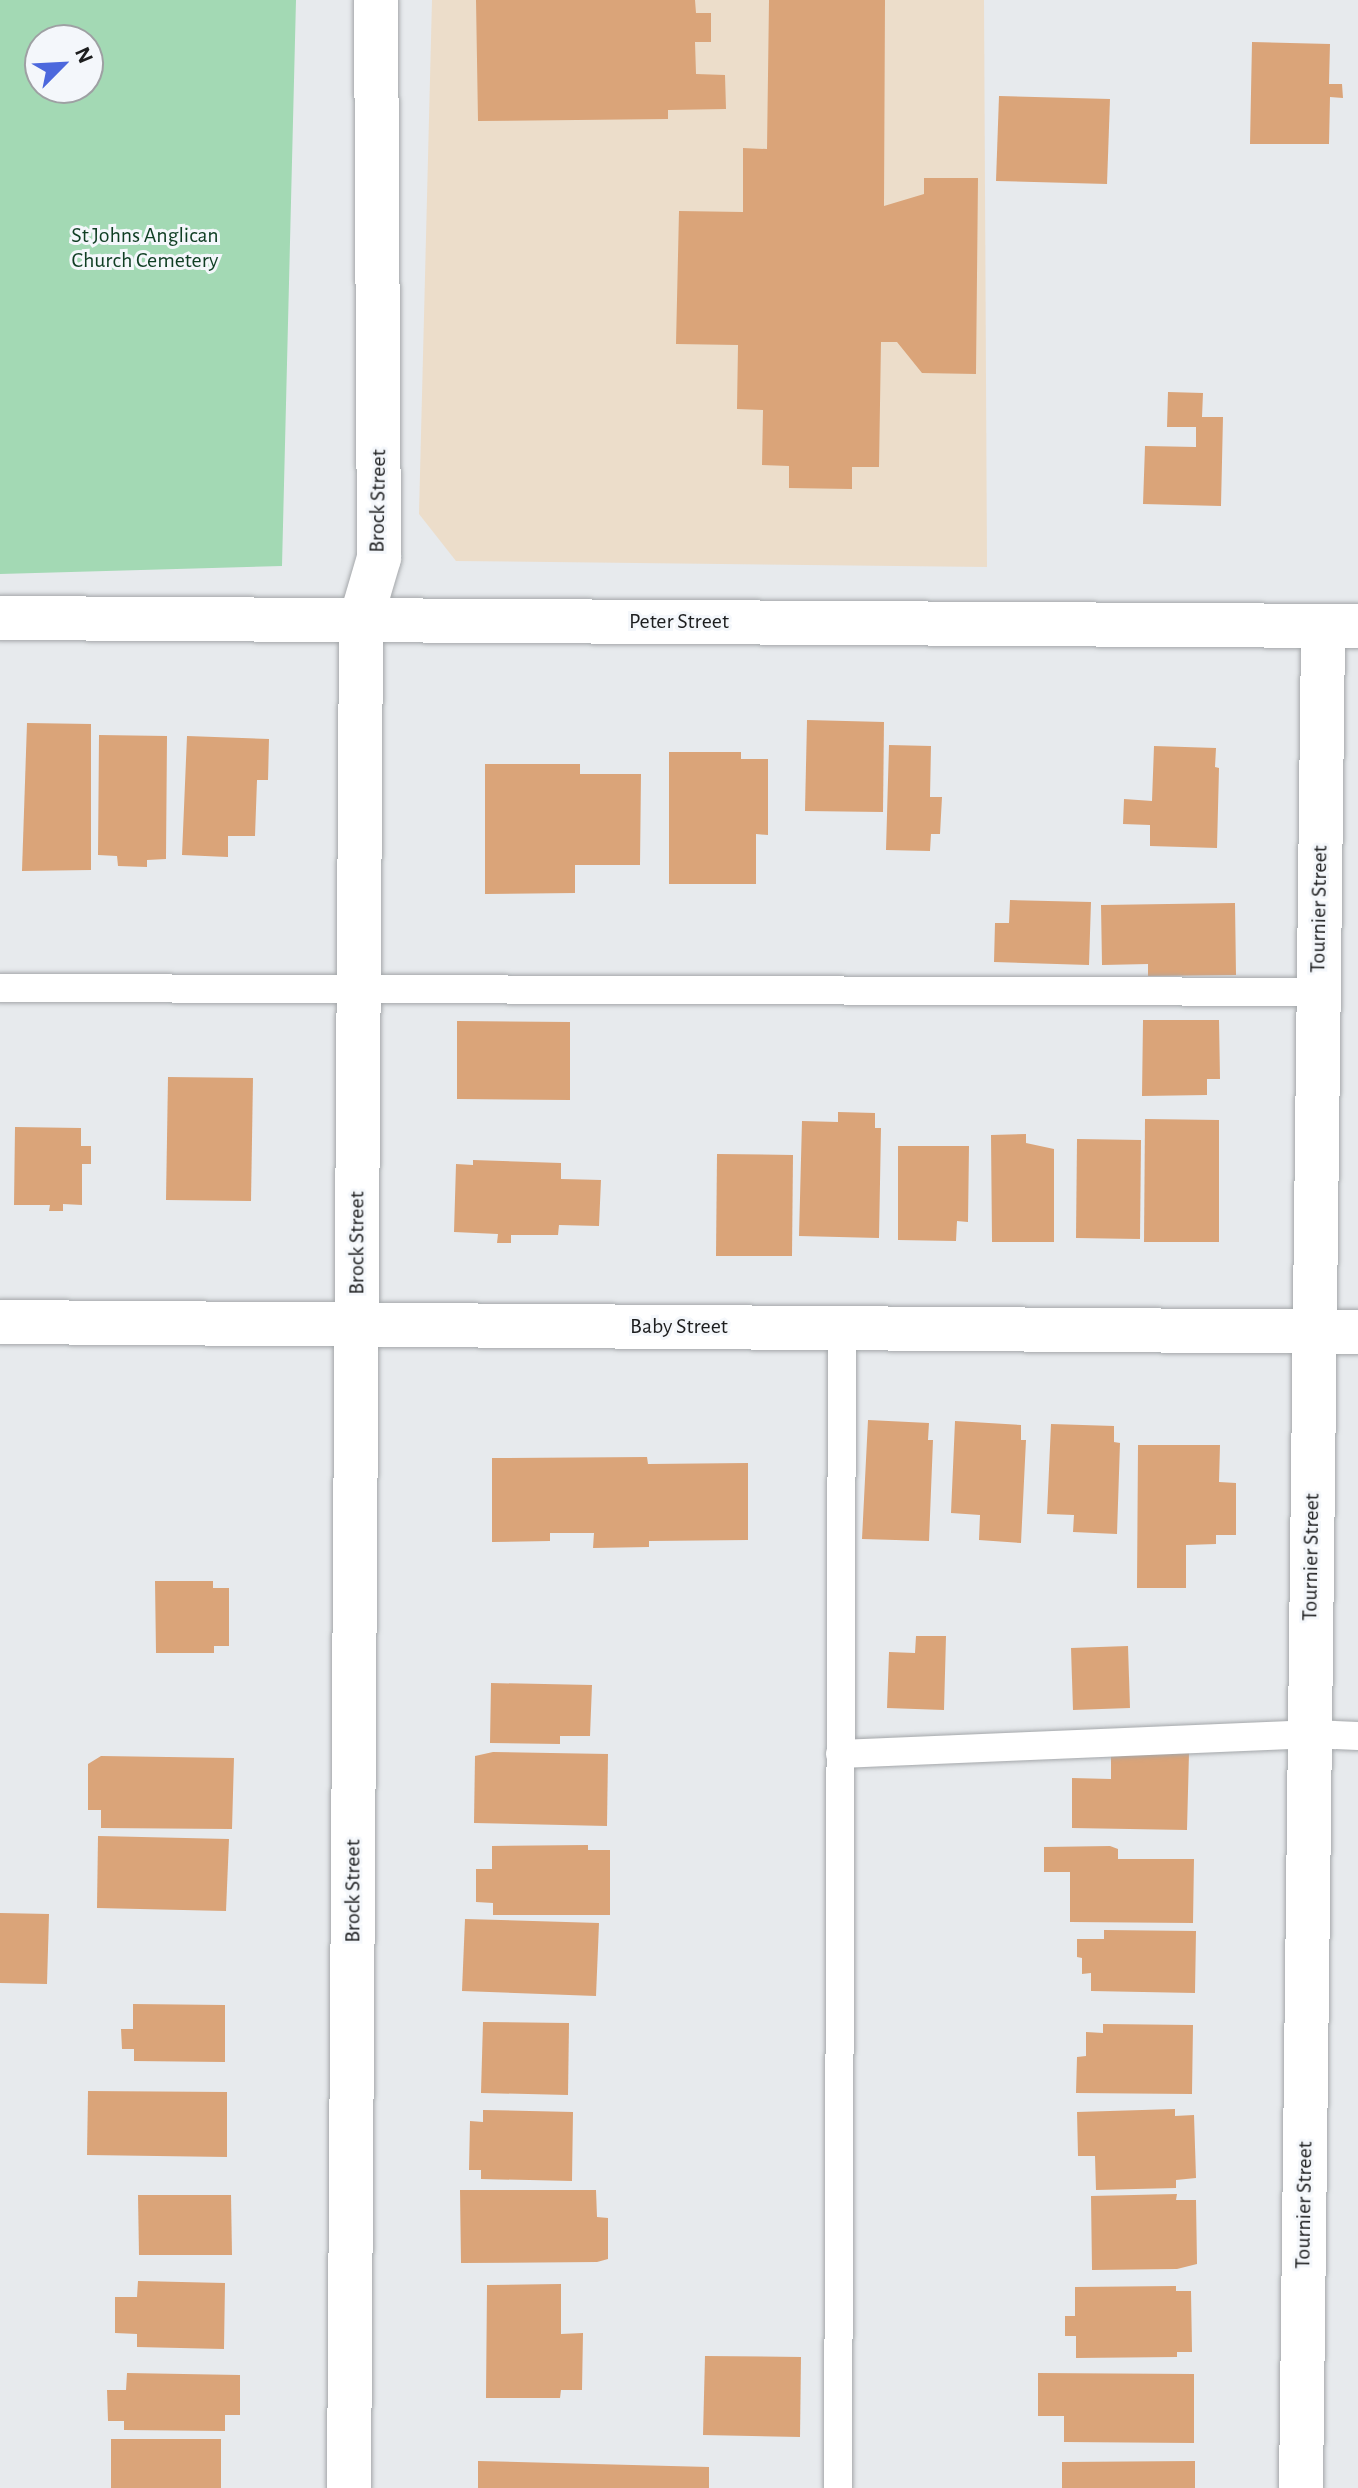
<!DOCTYPE html>
<style>
body{margin:0}
#map{position:relative;width:1358px;height:2488px;overflow:hidden;background:#e7eaed;font-family:"Alegreya Sans",sans-serif}
div>[style]{position:absolute}
.commercial>*{inset:0;background:#ecddca}
.green>*{inset:0;background:#a3d9b4}
.building>*{inset:0;background:#daa479}
.roads{filter:drop-shadow(0 0 2px #a4a7aa) drop-shadow(0 0 2px #a4a7aa)}
.lane>*{height:28px;margin:-14px;padding:0 14px;transform-origin:14px;border-radius:14px;background:#fff}
.street>*{height:44px;margin:-22px;padding:0 22px;transform-origin:22px;border-radius:22px;background:#fff}
span{translate:-50% -50%;white-space:nowrap;text-align:center;line-height:1.15;-webkit-text-stroke:6px #f4f7fb;paint-order:stroke}
.park-label{font-size:22px;color:#0f3e23}
.street-label{font-size:22px;color:#1d1e1f}
.north{position:absolute;left:24px;top:24px;width:80px;height:80px;box-sizing:border-box;background:#f4f7fb;border:2px solid #9ea0a3;border-radius:50%;rotate:66deg;font-size:22px;font-weight:700;line-height:32px;text-align:center;color:#1d1e1f}
.north::after{content:'';display:block;margin:auto;width:28px;height:36px;background:#4c68dd;clip-path:polygon(50% 0,100% 100%,50% 72%,0 100%)}
</style>
<div id="map">
<div class="commercial">
<i style="clip-path:polygon(432px 0,984px 0,987px 567px,456px 561px,419px 514px)"></i>
</div>
<div class="green">
<i style="clip-path:polygon(evenodd,0 0,296px 0,282px 566px,0 574px,0 0,88px 40px,88px 88px,40px 88px,40px 40px,88px 40px)"></i>
</div>
<div class="building">
<i style="clip-path:polygon(476px 0,695px 0,696px 13px,711px 13px,711px 42px,695px 42px,696px 74px,725px 75px,726px 109px,668px 110px,668px 119px,478px 121px)"></i>
<i style="clip-path:polygon(769px 0,885px 0,884px 206px,924px 194px,924px 178px,978px 178px,976px 374px,922px 373px,897px 342px,881px 342px,879px 467px,852px 467px,852px 489px,789px 488px,789px 466px,762px 465px,763px 410px,737px 409px,738px 345px,676px 344px,679px 211px,743px 212px,743px 148px,767px 149px)"></i>
<i style="clip-path:polygon(1252px 42px,1330px 44px,1329px 84px,1342px 84px,1343px 98px,1330px 97px,1329px 144px,1250px 144px)"></i>
<i style="clip-path:polygon(999px 96px,1110px 99px,1107px 184px,996px 181px)"></i>
<i style="clip-path:polygon(1168px 392px,1203px 393px,1202px 417px,1223px 417px,1221px 506px,1143px 504px,1145px 446px,1196px 447px,1196px 427px,1167px 427px)"></i>
<i style="clip-path:polygon(807px 720px,884px 722px,883px 812px,805px 811px)"></i>
<i style="clip-path:polygon(27px 723px,91px 724px,91px 870px,22px 871px)"></i>
<i style="clip-path:polygon(99px 735px,167px 736px,166px 859px,147px 860px,147px 867px,118px 866px,117px 856px,98px 855px)"></i>
<i style="clip-path:polygon(187px 736px,269px 739px,268px 780px,257px 780px,255px 836px,228px 836px,228px 857px,182px 855px)"></i>
<i style="clip-path:polygon(889px 745px,931px 746px,930px 797px,942px 797px,940px 834px,931px 834px,930px 851px,886px 850px)"></i>
<i style="clip-path:polygon(1154px 746px,1216px 748px,1215px 767px,1219px 768px,1217px 848px,1150px 846px,1150px 825px,1123px 824px,1124px 799px,1152px 801px)"></i>
<i style="clip-path:polygon(669px 752px,741px 752px,741px 759px,768px 759px,768px 835px,756px 834px,756px 884px,669px 884px)"></i>
<i style="clip-path:polygon(485px 764px,580px 764px,580px 774px,641px 774px,640px 865px,575px 865px,575px 893px,485px 894px)"></i>
<i style="clip-path:polygon(1010px 900px,1091px 902px,1089px 965px,994px 962px,995px 923px,1009px 923px)"></i>
<i style="clip-path:polygon(1235px 903px,1236px 975px,1148px 976px,1148px 964px,1102px 965px,1101px 905px)"></i>
<i style="clip-path:polygon(1143px 1020px,1219px 1020px,1220px 1079px,1207px 1079px,1207px 1095px,1142px 1096px)"></i>
<i style="clip-path:polygon(457px 1021px,570px 1022px,570px 1100px,457px 1099px)"></i>
<i style="clip-path:polygon(168px 1077px,253px 1078px,251px 1201px,166px 1200px)"></i>
<i style="clip-path:polygon(838px 1112px,875px 1113px,875px 1128px,881px 1128px,879px 1238px,799px 1236px,802px 1121px,838px 1122px)"></i>
<i style="clip-path:polygon(1145px 1119px,1219px 1120px,1219px 1242px,1144px 1242px)"></i>
<i style="clip-path:polygon(15px 1127px,81px 1128px,81px 1146px,91px 1146px,91px 1164px,82px 1164px,82px 1205px,63px 1204px,63px 1211px,49px 1211px,50px 1205px,14px 1205px)"></i>
<i style="clip-path:polygon(1026px 1134px,1026px 1143px,1054px 1149px,1054px 1242px,992px 1242px,991px 1135px)"></i>
<i style="clip-path:polygon(1077px 1139px,1141px 1140px,1140px 1239px,1076px 1238px)"></i>
<i style="clip-path:polygon(898px 1146px,969px 1146px,968px 1222px,957px 1221px,956px 1241px,898px 1240px)"></i>
<i style="clip-path:polygon(717px 1154px,793px 1155px,792px 1256px,716px 1256px)"></i>
<i style="clip-path:polygon(473px 1160px,561px 1163px,561px 1179px,601px 1180px,599px 1226px,559px 1225px,558px 1235px,511px 1235px,511px 1243px,497px 1243px,498px 1234px,454px 1232px,456px 1164px,473px 1165px)"></i>
<i style="clip-path:polygon(868px 1420px,929px 1423px,928px 1440px,933px 1440px,929px 1541px,862px 1539px)"></i>
<i style="clip-path:polygon(955px 1421px,1021px 1425px,1021px 1440px,1026px 1440px,1021px 1543px,979px 1540px,980px 1515px,951px 1513px)"></i>
<i style="clip-path:polygon(1051px 1424px,1114px 1426px,1114px 1442px,1120px 1443px,1117px 1534px,1073px 1532px,1074px 1515px,1047px 1514px)"></i>
<i style="clip-path:polygon(1138px 1445px,1220px 1445px,1219px 1482px,1236px 1483px,1236px 1535px,1216px 1535px,1216px 1544px,1186px 1545px,1186px 1588px,1137px 1588px)"></i>
<i style="clip-path:polygon(647px 1457px,648px 1464px,748px 1463px,748px 1540px,649px 1541px,649px 1547px,593px 1548px,594px 1533px,550px 1533px,550px 1541px,492px 1542px,492px 1458px)"></i>
<i style="clip-path:polygon(155px 1581px,213px 1581px,213px 1588px,229px 1588px,229px 1646px,214px 1646px,214px 1653px,156px 1653px)"></i>
<i style="clip-path:polygon(916px 1636px,946px 1636px,944px 1710px,887px 1708px,889px 1652px,915px 1653px)"></i>
<i style="clip-path:polygon(1128px 1646px,1130px 1708px,1073px 1710px,1071px 1648px)"></i>
<i style="clip-path:polygon(491px 1683px,592px 1685px,590px 1736px,560px 1736px,560px 1744px,490px 1743px)"></i>
<i style="clip-path:polygon(493px 1752px,608px 1754px,607px 1826px,474px 1823px,475px 1756px)"></i>
<i style="clip-path:polygon(1111px 1752px,1189px 1753px,1187px 1830px,1072px 1828px,1072px 1778px,1111px 1779px)"></i>
<i style="clip-path:polygon(101px 1756px,234px 1758px,232px 1829px,101px 1828px,101px 1810px,88px 1810px,88px 1764px)"></i>
<i style="clip-path:polygon(98px 1836px,229px 1839px,226px 1911px,97px 1908px)"></i>
<i style="clip-path:polygon(588px 1845px,588px 1850px,610px 1850px,610px 1915px,493px 1915px,493px 1903px,476px 1902px,476px 1869px,492px 1869px,492px 1846px)"></i>
<i style="clip-path:polygon(1110px 1846px,1118px 1849px,1118px 1859px,1194px 1859px,1193px 1923px,1070px 1922px,1070px 1872px,1044px 1872px,1044px 1847px)"></i>
<i style="clip-path:polygon(0 1913px,49px 1914px,47px 1984px,0 1983px)"></i>
<i style="clip-path:polygon(465px 1919px,599px 1923px,596px 1996px,462px 1991px)"></i>
<i style="clip-path:polygon(1104px 1930px,1196px 1931px,1195px 1993px,1091px 1991px,1091px 1973px,1082px 1974px,1082px 1958px,1077px 1957px,1077px 1939px,1104px 1939px)"></i>
<i style="clip-path:polygon(133px 2004px,225px 2005px,225px 2062px,134px 2061px,134px 2049px,122px 2049px,121px 2029px,133px 2029px)"></i>
<i style="clip-path:polygon(483px 2022px,569px 2023px,568px 2095px,481px 2093px)"></i>
<i style="clip-path:polygon(1103px 2024px,1193px 2025px,1192px 2094px,1076px 2093px,1077px 2057px,1086px 2056px,1086px 2032px,1103px 2033px)"></i>
<i style="clip-path:polygon(88px 2091px,227px 2092px,227px 2157px,87px 2155px)"></i>
<i style="clip-path:polygon(1175px 2109px,1175px 2116px,1194px 2115px,1196px 2178px,1176px 2180px,1176px 2188px,1096px 2190px,1095px 2156px,1078px 2156px,1077px 2112px)"></i>
<i style="clip-path:polygon(483px 2110px,573px 2112px,572px 2181px,481px 2179px,481px 2170px,469px 2170px,470px 2121px,483px 2122px)"></i>
<i style="clip-path:polygon(460px 2190px,596px 2190px,597px 2217px,608px 2218px,608px 2259px,597px 2262px,461px 2263px)"></i>
<i style="clip-path:polygon(1177px 2194px,1176px 2200px,1196px 2200px,1197px 2264px,1177px 2269px,1092px 2270px,1091px 2196px)"></i>
<i style="clip-path:polygon(138px 2195px,231px 2195px,232px 2255px,139px 2255px)"></i>
<i style="clip-path:polygon(138px 2281px,225px 2283px,224px 2349px,137px 2347px,137px 2334px,115px 2333px,115px 2297px,137px 2297px)"></i>
<i style="clip-path:polygon(561px 2284px,561px 2334px,583px 2333px,582px 2390px,561px 2390px,560px 2398px,486px 2398px,487px 2285px)"></i>
<i style="clip-path:polygon(1176px 2286px,1176px 2291px,1191px 2291px,1192px 2352px,1177px 2352px,1177px 2357px,1076px 2358px,1076px 2336px,1065px 2336px,1065px 2316px,1075px 2316px,1075px 2287px)"></i>
<i style="clip-path:polygon(705px 2356px,801px 2357px,800px 2437px,703px 2435px)"></i>
<i style="clip-path:polygon(127px 2373px,240px 2375px,240px 2415px,225px 2415px,225px 2431px,124px 2430px,124px 2421px,108px 2421px,107px 2390px,126px 2390px)"></i>
<i style="clip-path:polygon(1038px 2373px,1194px 2374px,1194px 2443px,1064px 2442px,1064px 2416px,1038px 2416px)"></i>
<i style="clip-path:polygon(111px 2439px,221px 2439px,221px 2488px,111px 2488px)"></i>
<i style="clip-path:polygon(478px 2461px,709px 2467px,709px 2488px,478px 2488px)"></i>
<i style="clip-path:polygon(1195px 2461px,1195px 2488px,1062px 2488px,1062px 2462px)"></i>
</div>
<div class="roads">
<div class="lane">
<i style="left:0;top:988px;width:1317px;rotate:0.17deg"></i>
<i style="left:840px;top:1754px;width:469px;rotate:-2.4deg"></i>
<i style="left:1309px;top:1734px;width:49px;rotate:2.3deg"></i>
<i style="left:838px;top:2488px;width:1160px;rotate:-89.8deg"></i>
</div>
<div class="street">
<i style="left:0;top:618px;width:1358px;rotate:0.34deg"></i>
<i style="left:0;top:1322px;width:1358px;rotate:0.42deg"></i>
<i style="left:349px;top:2488px;width:1869px;rotate:-89.63deg"></i>
<i style="left:361px;top:619px;width:64px;rotate:-73.6deg"></i>
<i style="left:379px;top:558px;width:558px;rotate:-90.31deg"></i>
<i style="left:1301px;top:2488px;width:1862px;rotate:-89.32deg"></i>
</div>
</div>
<div class="park-label">
<span style="left:145px;top:248px">St Johns Anglican<br>Church Cemetery</span>
</div>
<div class="street-label">
<span style="left:378px;top:501px;rotate:-89deg">Brock Street</span>
<span style="left:679px;top:622px">Peter Street</span>
<span style="left:1319px;top:909px;rotate:-89deg">Tournier Street</span>
<span style="left:357px;top:1243px;rotate:-90deg">Brock Street</span>
<span style="left:679px;top:1327px">Baby Street</span>
<span style="left:1311px;top:1557px;rotate:-89deg">Tournier Street</span>
<span style="left:353px;top:1891px;rotate:-90deg">Brock Street</span>
<span style="left:1304px;top:2205px;rotate:-89deg">Tournier Street</span>
</div>
<div class="north">N</div>
</div>
